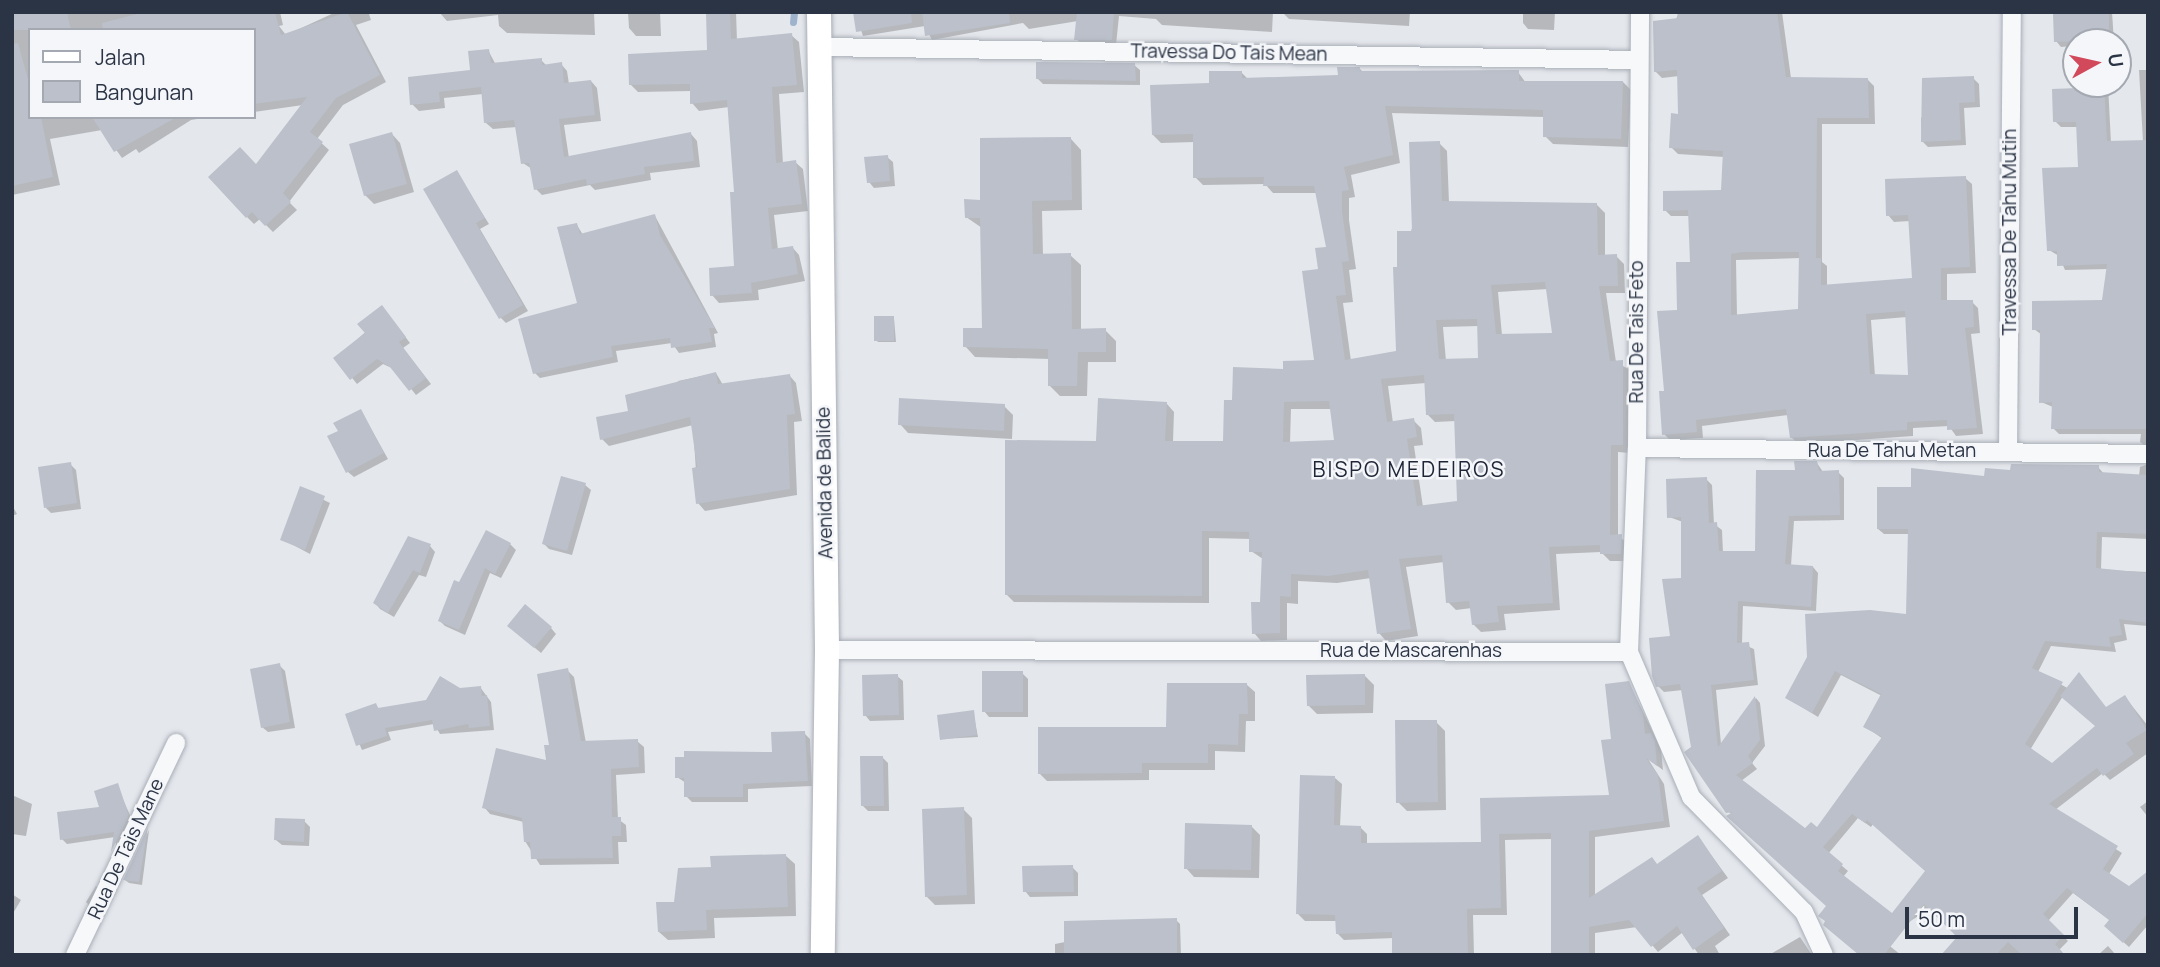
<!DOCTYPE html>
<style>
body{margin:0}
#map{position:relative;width:2160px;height:967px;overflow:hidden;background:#e4e7ec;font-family:Manrope,sans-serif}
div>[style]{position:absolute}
.shadow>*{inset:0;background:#0003}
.stream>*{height:7px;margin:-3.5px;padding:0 3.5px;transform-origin:3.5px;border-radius:3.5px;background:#9fb4cc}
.building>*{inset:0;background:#bbc0ca}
.roads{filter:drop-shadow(0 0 2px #a9aeb7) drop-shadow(0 0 2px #a9aeb7)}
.minor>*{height:18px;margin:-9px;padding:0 9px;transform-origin:9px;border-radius:9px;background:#f7f8fa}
.secondary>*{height:24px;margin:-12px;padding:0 12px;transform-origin:12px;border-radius:12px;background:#fff}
span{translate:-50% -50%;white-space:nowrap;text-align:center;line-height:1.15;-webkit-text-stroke:5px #f4f6f9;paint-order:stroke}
.street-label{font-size:19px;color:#2b3445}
.neighbourhood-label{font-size:21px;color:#1d2536;letter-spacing:2px}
.frame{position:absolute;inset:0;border:14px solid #2b3445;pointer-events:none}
.legend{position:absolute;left:28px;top:28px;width:228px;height:91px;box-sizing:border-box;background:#f4f6f9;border:2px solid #a4a8b1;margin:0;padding:9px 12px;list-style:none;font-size:21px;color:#2b3445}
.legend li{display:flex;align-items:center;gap:14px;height:35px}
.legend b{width:35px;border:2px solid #a4a8b1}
.north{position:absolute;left:2062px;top:28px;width:70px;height:70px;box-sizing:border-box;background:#f4f6f9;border:2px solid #a4a8b1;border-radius:50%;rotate:82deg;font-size:19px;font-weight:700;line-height:28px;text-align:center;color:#2b3445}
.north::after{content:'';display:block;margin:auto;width:24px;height:32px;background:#d1495b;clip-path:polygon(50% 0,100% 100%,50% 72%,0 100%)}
.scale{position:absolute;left:1905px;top:907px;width:173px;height:32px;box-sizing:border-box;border:4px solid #2b3445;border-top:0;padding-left:9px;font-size:21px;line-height:24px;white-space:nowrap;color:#2b3445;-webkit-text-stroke:5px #f4f6f9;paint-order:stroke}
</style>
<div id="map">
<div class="shadow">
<i style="clip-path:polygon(12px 12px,280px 12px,283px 25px,279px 26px,286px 35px,336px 12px,374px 12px,369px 14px,371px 20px,356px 25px,386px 82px,343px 105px,317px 139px,329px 150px,289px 202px,297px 210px,273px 232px,260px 219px,254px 224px,247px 217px,256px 166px,303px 105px,254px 112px,254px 39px,269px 29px,254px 33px,30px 30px,30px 117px,210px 117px,191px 120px,139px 153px,136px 149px,122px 158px,102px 130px,50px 139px,60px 185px,12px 195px)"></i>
<i style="clip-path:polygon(594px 12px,595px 35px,507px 33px,499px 26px,498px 15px,447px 21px,439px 12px)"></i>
<i style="clip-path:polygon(628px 12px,660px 12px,661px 36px,636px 36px,629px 28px)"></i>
<i style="clip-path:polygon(708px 12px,736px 12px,737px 41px,791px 35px,799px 42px,804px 92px,779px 94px,783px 164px,795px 162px,803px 169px,808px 211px,774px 215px,778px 250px,792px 247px,799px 255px,805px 281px,758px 290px,759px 300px,719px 303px,712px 295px,735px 268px,736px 193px,729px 107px,699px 111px,692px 103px,692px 91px,638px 92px,630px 84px,709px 52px)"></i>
<i style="clip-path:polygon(855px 12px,1273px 12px,1272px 32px,1162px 25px,1156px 19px,1119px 16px,1116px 45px,1082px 44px,1076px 39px,1078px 21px,1029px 29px,1023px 23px,932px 40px,925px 26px,863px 36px)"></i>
<i style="clip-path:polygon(1282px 12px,1410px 12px,1409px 26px,1289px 19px)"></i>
<i style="clip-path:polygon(1523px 12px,1555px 12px,1554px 30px,1528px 29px,1523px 23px)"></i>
<i style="clip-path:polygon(evenodd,1679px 12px,1782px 12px,1791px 78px,1868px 80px,1874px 86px,1875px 124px,1822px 124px,1822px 262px,1827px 266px,1827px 287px,1914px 279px,1910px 221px,1894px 222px,1888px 215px,1965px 178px,1972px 184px,1976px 273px,1947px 274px,1947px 302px,1972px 302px,1978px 308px,1980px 333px,1971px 334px,1983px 434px,1956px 436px,1949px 426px,1913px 428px,1913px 436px,1799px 444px,1792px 438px,1788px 415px,1702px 426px,1703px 438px,1670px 440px,1664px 434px,1678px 312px,1691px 264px,1690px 216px,1671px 216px,1665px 210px,1722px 192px,1724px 157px,1678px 154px,1671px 147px,1680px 115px,1679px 76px,1662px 78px,1655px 71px,1679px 12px,1800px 258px,1800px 311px,1737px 316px,1736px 260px,1800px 258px,1679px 12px,1907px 317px,1909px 377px,1875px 376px,1871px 320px,1907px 317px)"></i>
<i style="clip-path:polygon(2055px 12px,2112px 12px,2114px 42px,2061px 47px,2056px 41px)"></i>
<i style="clip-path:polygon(488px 50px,496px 65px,541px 60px,547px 66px,561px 64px,567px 71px,569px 84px,591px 81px,597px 88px,601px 121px,564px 125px,569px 158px,691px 134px,697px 141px,700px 167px,650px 173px,651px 180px,595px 190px,590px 185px,542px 195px,536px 189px,532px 169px,523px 163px,517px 127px,493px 129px,486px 123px,483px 94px,444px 98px,445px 108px,419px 111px,412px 104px,472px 71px)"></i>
<i style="clip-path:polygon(1134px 65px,1140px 70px,1140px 85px,1043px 84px,1038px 79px)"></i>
<i style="clip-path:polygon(evenodd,1360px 69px,1364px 73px,1518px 72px,1526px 83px,1623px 82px,1631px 90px,1628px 147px,1553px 144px,1545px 136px,1545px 117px,1392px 113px,1400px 163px,1351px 175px,1355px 197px,1349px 198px,1349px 220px,1356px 269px,1349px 270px,1353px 302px,1343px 303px,1351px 361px,1397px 353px,1399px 269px,1439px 143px,1447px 151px,1449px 203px,1597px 205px,1605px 213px,1605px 256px,1616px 256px,1624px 264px,1625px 293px,1606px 293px,1616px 362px,1630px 370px,1630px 453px,1618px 452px,1618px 536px,1629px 544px,1629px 561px,1610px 561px,1601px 552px,1556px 554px,1560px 610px,1504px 614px,1506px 630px,1481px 632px,1473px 624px,1472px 608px,1456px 610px,1448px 602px,1444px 562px,1406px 567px,1418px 636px,1386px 641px,1379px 633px,1371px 578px,1337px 583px,1298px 581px,1298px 604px,1287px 603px,1287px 640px,1261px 641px,1254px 633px,1262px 604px,1263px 559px,1251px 551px,1251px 539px,1209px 538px,1209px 603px,1014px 602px,1007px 595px,1097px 442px,1167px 404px,1174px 412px,1173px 442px,1225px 443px,1234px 401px,1285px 370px,1316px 362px,1320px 270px,1328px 248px,1317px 193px,1273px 193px,1265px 184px,1203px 185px,1195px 177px,1195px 142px,1161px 143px,1153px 135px,1210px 85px,1242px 73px,1248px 79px,1339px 77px,1360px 69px,1548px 289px,1554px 334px,1502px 335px,1498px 292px,1548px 289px,1360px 69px,1479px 326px,1480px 360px,1446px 361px,1443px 327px,1479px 326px,1360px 69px,1426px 383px,1427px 414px,1435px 422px,1456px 421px,1459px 503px,1423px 507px,1414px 446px,1423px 445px,1421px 428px,1413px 420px,1393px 423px,1388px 386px,1426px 383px,1360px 69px,1291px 409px,1331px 409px,1336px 441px,1290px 444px,1291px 409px)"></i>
<i style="clip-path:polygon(2139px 70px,2148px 70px,2148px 448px,2140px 442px,2141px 434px,2059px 434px,2053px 428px,2053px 407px,2041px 402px,2042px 335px,2034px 329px,2102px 307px,2108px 269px,2065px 270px,2059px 256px,2049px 250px,2080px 168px,2078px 127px,2061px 127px,2055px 121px,2080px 90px,2080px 84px,2108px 84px,2111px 143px,2143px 142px)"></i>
<i style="clip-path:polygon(1973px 78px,1979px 84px,1980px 107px,1964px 108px,1966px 145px,1928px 147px,1922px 141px,1921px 118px)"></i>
<i style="clip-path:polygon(392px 134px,400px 143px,414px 192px,374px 204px,365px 195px)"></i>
<i style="clip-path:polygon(1071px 139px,1081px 150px,1082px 210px,1042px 211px,1043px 255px,1070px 255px,1081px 265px,1081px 330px,1105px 330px,1116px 341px,1116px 362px,1088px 362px,1087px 396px,1060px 396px,1049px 385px,1050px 359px,975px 357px,965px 346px,984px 330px,982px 228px,966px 217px)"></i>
<i style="clip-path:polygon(887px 157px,893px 162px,895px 186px,874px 188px,869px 182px)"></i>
<i style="clip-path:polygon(456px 172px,489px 224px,480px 229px,528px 311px,506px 323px,501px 318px)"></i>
<i style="clip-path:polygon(655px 216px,718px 333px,714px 334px,716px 347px,679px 353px,672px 343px,616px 351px,618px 362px,540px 378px,535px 373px,580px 304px,577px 225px,583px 235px)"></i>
<i style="clip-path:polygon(387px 313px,410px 343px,403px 348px,431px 384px,416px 395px,396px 370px,383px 364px,357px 384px,336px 358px)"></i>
<i style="clip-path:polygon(894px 318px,896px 342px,878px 342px,876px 340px)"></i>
<i style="clip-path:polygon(716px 373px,723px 385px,789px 375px,796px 383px,802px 421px,794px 422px,797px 495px,705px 511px,698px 503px,693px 425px,609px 446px,602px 439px,630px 412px,679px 387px,678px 381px)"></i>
<i style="clip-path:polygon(1004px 406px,1013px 415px,1012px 439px,908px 433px,900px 424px)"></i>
<i style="clip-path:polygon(361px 411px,388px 459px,354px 477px,348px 472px,340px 432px)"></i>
<i style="clip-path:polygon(evenodd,1817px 463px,1823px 472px,1838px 472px,1844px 478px,1844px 520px,1794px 521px,1791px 566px,1813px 567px,1818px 573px,1816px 611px,1743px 606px,1742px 644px,1754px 649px,1758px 685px,1716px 690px,1721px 744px,1756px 698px,1760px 703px,1765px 746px,1752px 763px,1757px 769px,1741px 781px,1806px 831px,1817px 829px,1883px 739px,1866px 727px,1882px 696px,1841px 675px,1818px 717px,1787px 698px,1908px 616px,1910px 534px,1884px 534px,1878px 529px,1913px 488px,2012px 472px,2098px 467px,2104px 474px,2139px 476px,2140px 467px,2148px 464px,2148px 539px,2102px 537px,2101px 570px,2148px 572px,2148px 626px,2124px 624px,2127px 640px,2114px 643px,2116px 652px,2051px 646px,2038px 672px,2106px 709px,2125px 697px,2148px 726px,2148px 753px,2110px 780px,2103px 773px,2055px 810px,2122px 853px,2109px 874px,2129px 888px,2148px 873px,2148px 925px,2129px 947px,2112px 932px,2111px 921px,2073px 893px,2048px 921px,2068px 941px,2059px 950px,2063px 955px,1943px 955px,1960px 937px,1930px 909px,1858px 953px,1828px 906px,1728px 811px,1693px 748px,1683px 690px,1664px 692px,1658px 686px,1683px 580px,1683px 522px,1669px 517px,1706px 479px,1712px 485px,1714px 524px,1722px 530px,1723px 553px,1756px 552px,1797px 472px,1817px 463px,2063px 696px,2097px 727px,2052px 765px,2030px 750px,2063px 696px,1817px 463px,1858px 818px,1871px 827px,1873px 824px,1927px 872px,1893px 915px,1843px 877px,1848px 871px,1828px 854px,1858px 818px)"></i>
<i style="clip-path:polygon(70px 464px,76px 470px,81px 509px,51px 513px,46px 508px)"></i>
<i style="clip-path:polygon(585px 485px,591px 490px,572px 555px,549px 549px,543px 543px)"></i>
<i style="clip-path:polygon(301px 489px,330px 503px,310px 554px,282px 539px)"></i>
<i style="clip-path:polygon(12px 505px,17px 514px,12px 516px)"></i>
<i style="clip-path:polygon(510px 544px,516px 550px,501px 578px,490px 573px,465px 635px,445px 626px,440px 621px,460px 584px)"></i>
<i style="clip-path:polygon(430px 546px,435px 552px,426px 577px,419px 575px,394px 617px,380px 609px,375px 603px)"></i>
<i style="clip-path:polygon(551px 628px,556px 634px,541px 653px,515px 631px)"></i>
<i style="clip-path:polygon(279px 665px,285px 671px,295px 728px,268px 732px,262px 727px)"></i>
<i style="clip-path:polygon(567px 670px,574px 677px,586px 743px,637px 741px,644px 747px,645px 773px,616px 775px,618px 819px,626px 825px,627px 842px,618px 842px,619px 864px,540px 865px,525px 841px,524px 822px,490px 814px,484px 807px,548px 763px)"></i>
<i style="clip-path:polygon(1022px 673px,1028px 679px,1028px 717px,989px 717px,984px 711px)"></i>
<i style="clip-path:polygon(897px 676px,903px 681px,904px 720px,870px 721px,865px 715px)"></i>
<i style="clip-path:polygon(1365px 676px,1374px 685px,1373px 713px,1317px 714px,1308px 705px)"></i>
<i style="clip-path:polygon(1629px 683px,1661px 749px,1663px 770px,1648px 759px,1664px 784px,1670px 827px,1595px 837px,1595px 896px,1658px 865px,1698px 837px,1728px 878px,1702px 895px,1730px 935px,1715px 946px,1720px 955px,1699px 955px,1683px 932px,1658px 952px,1637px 927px,1595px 933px,1595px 955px,1553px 955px,1553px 839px,1505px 840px,1507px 915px,1473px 915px,1474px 955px,1393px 955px,1394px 938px,1344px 940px,1337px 933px,1337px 921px,1305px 921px,1298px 914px,1335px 778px,1342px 784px,1340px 827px,1360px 827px,1367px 834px,1367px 845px,1483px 844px,1481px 800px,1611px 796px,1613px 740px)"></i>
<i style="clip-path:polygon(1247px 685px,1255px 692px,1255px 721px,1246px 721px,1245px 752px,1215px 751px,1215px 770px,1149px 770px,1149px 780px,1047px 781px,1039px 773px,1168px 729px)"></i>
<i style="clip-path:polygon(480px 687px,491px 702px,494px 730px,440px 734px,434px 724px,388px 732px,391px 740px,362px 750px,347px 715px,376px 705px,380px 710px,427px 702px)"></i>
<i style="clip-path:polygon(973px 712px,978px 737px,942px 739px)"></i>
<i style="clip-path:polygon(1436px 722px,1445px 731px,1446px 810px,1407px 811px,1398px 802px)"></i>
<i style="clip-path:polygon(804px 733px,810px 739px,812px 786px,748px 789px,748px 802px,692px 802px,686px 796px,686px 783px,677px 777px,774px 753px)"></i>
<i style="clip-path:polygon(882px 757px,888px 763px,889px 811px,868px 811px,862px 805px)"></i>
<i style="clip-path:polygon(118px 788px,133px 822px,117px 855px,115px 837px,67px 844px,62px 839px,101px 808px)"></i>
<i style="clip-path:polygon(12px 795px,32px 804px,26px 836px,12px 834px)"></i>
<i style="clip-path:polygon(2148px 801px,2148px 817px,2140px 807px)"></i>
<i style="clip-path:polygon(963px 809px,972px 818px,975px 904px,935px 905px,926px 896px)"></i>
<i style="clip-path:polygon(304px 821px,310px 827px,309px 846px,282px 845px,276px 840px)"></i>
<i style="clip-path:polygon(1251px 826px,1260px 835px,1259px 878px,1194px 877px,1186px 868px)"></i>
<i style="clip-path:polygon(149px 830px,142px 885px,129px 883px,125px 880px)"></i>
<i style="clip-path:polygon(786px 856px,795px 864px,796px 916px,714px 918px,715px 938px,668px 940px,659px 932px,676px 904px,712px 868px)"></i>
<i style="clip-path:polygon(1072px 867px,1078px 873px,1078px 896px,1030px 897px,1025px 891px)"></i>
<i style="clip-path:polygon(96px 886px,98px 888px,89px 905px,86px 902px)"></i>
<i style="clip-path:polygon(12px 894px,21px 900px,12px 915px)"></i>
<i style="clip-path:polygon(1176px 920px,1180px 924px,1181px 955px,1055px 955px,1055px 944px)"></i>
<i style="clip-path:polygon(1800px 937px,1812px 955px,1769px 955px)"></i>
<i style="clip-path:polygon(1881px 939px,1901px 955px,1871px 955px)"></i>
<i style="clip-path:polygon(2108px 946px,2116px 955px,2098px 955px)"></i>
</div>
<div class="stream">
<i style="left:793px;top:22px;width:10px;rotate:-84deg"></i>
</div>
<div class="building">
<i style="clip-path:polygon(12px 12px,67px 12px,71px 30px,12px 30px)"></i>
<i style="clip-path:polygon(145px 12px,275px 12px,281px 35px,347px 12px,380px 75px,336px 98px,310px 132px,323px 142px,283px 193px,291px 202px,265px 226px,252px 212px,246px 218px,208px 177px,240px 147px,256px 164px,307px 97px,254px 104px,254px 30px,103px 30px,102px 23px)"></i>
<i style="clip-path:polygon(706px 12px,730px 12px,731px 39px,792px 33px,797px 85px,772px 87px,776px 163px,796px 160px,802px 204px,768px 208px,772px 249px,793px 246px,798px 274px,751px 283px,752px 293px,710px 296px,709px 268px,734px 266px,730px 192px,734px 192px,727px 100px,690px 104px,690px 84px,629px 85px,628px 54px,707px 50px)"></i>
<i style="clip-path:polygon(853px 12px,911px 12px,912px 23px,856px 32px)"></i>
<i style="clip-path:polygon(922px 12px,1009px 12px,1010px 23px,925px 36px)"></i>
<i style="clip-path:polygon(1077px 12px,1114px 12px,1112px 40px,1074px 40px)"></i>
<i style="clip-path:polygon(evenodd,1677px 12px,1777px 12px,1786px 77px,1868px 78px,1869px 118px,1817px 118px,1816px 258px,1821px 258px,1821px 285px,1912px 278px,1908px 215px,1886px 216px,1885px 179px,1966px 176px,1970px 267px,1941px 268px,1941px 300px,1973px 300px,1974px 327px,1965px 328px,1977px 428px,1947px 430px,1947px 420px,1907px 422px,1907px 430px,1790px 438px,1786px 409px,1696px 420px,1697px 432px,1662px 435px,1659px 391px,1664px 391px,1657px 311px,1677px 310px,1676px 262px,1690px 262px,1688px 210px,1663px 211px,1663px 191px,1721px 190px,1723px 151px,1669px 148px,1671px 113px,1678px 114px,1677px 70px,1654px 72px,1653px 21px,1678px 18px,1677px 12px,1742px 252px,1799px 252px,1798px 309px,1731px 315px,1731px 254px,1742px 252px,1677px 12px,1905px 311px,1908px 375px,1870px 374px,1866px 314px,1905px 311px)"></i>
<i style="clip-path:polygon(2109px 12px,2109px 40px,2054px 42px,2053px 14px)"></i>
<i style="clip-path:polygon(18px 43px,30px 86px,30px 117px,41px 117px,53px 177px,12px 186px,12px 44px)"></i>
<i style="clip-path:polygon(489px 49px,491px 63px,542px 58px,542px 65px,562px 62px,564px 83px,591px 80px,595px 115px,559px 119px,564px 157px,691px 132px,694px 161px,644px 167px,645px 174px,587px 185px,586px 179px,534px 190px,529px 163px,521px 164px,514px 120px,484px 123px,481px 87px,439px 92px,440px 102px,410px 105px,408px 77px,470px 70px,468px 51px)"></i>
<i style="clip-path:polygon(1036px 62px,1135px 63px,1136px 81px,1036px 79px)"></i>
<i style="clip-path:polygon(evenodd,1337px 67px,1360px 67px,1360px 71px,1519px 70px,1519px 81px,1623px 81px,1621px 139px,1543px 137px,1543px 110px,1385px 106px,1393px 155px,1344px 167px,1349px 190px,1342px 191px,1342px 211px,1349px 261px,1342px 262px,1346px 295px,1336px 296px,1345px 360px,1396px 351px,1393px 267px,1397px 267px,1397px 231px,1412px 231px,1409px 142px,1440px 141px,1442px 201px,1597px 203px,1598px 255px,1617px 254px,1618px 286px,1599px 286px,1610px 361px,1623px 360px,1623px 445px,1611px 445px,1610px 535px,1622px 534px,1621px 554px,1600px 554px,1600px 545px,1549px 547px,1553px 603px,1497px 606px,1499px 622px,1472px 625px,1469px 601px,1446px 603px,1442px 555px,1399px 559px,1411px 629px,1377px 634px,1368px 570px,1328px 576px,1291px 574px,1291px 597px,1280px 596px,1280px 633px,1252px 634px,1251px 602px,1260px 602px,1262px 552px,1249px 552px,1249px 532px,1202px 531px,1202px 596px,1005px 595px,1005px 440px,1096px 441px,1098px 398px,1167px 402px,1165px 441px,1223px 441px,1224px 400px,1232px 400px,1233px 367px,1283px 369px,1283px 361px,1314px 360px,1302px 271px,1318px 269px,1315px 248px,1326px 247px,1314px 186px,1263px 186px,1264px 177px,1193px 178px,1193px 134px,1152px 135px,1150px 85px,1209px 83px,1209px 71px,1242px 71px,1242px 78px,1338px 75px,1337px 67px,1545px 282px,1552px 333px,1496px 334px,1491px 285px,1545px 282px,1337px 67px,1477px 319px,1478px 358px,1439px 359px,1436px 320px,1477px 319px,1337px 67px,1424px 375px,1426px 415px,1454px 414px,1457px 501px,1417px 506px,1407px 439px,1417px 437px,1414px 418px,1387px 422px,1381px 379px,1424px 375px,1337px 67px,1329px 401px,1334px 440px,1283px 442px,1284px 402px,1329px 401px)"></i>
<i style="clip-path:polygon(1974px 76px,1975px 102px,1959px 103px,1961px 140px,1921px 142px,1922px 78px)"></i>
<i style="clip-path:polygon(2078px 84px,2104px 84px,2107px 141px,2148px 140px,2148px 429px,2051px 429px,2052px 402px,2039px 403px,2040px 330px,2032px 330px,2032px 301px,2102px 300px,2107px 264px,2057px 266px,2057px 251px,2047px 251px,2042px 168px,2078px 167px,2076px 122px,2053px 122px,2052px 89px,2078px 88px)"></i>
<i style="clip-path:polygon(92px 117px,177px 117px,114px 152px)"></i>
<i style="clip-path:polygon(392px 132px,407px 184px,364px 196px,349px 144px)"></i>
<i style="clip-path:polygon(1071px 137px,1072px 200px,1032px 201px,1033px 254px,1071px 253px,1072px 329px,1106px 328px,1106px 352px,1078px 352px,1077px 386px,1048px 386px,1048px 349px,963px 347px,963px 328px,982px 328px,980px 218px,965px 218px,964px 199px,980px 200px,980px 138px)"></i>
<i style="clip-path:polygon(888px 155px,890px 181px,867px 183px,864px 157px)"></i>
<i style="clip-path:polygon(457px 170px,485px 218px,476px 223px,523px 305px,499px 319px,423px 189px)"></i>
<i style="clip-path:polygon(655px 214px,660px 235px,715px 328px,709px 328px,712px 342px,671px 348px,670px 338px,611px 346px,613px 357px,533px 374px,518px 319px,577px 303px,557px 227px,577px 223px,580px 234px)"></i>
<i style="clip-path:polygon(382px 305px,406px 337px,399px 342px,426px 378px,409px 391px,390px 367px,377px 359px,350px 380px,333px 358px,365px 333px,357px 324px)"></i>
<i style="clip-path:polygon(874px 316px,894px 316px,894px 341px,874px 341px)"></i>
<i style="clip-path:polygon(716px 372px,718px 384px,790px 374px,795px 414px,787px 415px,790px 489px,696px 504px,692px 468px,697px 467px,690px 417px,600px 440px,596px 417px,628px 411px,625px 395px)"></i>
<i style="clip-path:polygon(899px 398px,1005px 404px,1004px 431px,898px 425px)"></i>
<i style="clip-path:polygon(361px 409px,384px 453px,346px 473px,327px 436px,338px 431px,333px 423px)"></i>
<i style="clip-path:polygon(evenodd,1794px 461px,1817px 461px,1819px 471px,1839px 470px,1840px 515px,1789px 516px,1785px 564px,1813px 566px,1811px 607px,1738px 601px,1737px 643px,1749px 642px,1754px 680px,1711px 685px,1718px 747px,1755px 696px,1760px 740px,1748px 756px,1753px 763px,1736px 775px,1805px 828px,1811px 822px,1817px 827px,1882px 737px,1863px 727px,1881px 694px,1835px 671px,1812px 713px,1785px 698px,1807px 657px,1805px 614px,1870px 610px,1906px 614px,1908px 529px,1877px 529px,1877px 487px,1911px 487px,1911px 468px,1984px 476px,1985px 468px,2010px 470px,2011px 464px,2099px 465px,2099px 472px,2148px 475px,2148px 534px,2097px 532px,2096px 568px,2148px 573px,2148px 623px,2119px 619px,2122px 635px,2109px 637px,2111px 647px,2045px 641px,2032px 668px,2063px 682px,2025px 744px,2052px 763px,2095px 726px,2060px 696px,2079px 672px,2106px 707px,2125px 695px,2147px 730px,2126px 743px,2134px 754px,2103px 776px,2097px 768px,2049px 804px,2118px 846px,2103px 869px,2129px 886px,2148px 871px,2148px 913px,2123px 943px,2104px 926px,2109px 920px,2067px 888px,2043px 914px,2064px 935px,2055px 944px,2065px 955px,2022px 955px,2008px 942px,1996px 955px,1941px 955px,1957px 937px,1924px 904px,1884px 955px,1859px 955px,1823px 925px,1825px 921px,1818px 916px,1826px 906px,1726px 816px,1733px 812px,1726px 813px,1684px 752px,1691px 747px,1680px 684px,1656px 687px,1652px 676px,1649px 638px,1670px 636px,1662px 579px,1681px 578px,1681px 517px,1667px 518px,1666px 479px,1707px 477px,1709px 523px,1717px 522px,1719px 551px,1755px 551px,1756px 470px,1795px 470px,1794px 461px,1852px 814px,1865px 823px,1867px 820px,1925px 871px,1892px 913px,1838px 871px,1843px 864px,1823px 847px,1852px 814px)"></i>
<i style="clip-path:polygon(71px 462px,77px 503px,44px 508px,38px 467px)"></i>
<i style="clip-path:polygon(561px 476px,586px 483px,567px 551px,542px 544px)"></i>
<i style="clip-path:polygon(300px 486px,325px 496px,305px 550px,280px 540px)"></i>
<i style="clip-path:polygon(486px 530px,511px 543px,495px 574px,485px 568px,459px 630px,438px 621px,454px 580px,459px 582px)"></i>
<i style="clip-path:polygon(408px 536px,431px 544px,420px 573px,413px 570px,388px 613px,373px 603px)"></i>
<i style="clip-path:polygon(525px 604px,552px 627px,534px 648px,507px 626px)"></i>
<i style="clip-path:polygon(280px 663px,290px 722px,261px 728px,250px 669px)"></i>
<i style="clip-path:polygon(568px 668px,581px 741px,638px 739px,639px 767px,611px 769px,612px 817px,621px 817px,621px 836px,612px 836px,613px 858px,531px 859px,530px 842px,524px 842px,522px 818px,482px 808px,496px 748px,546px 760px,544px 745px,549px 745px,537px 674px)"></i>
<i style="clip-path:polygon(982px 671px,1023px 671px,1023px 712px,982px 712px)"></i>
<i style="clip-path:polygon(898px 674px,899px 715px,863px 716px,862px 675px)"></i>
<i style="clip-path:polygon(1365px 674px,1365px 705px,1307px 706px,1306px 675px)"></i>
<i style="clip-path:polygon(440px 676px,460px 688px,481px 686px,482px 696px,487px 695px,490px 726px,469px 728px,468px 724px,434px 731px,432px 720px,385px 728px,387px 736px,356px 746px,345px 714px,376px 703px,378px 708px,426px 700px)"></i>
<i style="clip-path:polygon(1629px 681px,1643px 714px,1645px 734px,1651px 733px,1655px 741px,1657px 766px,1646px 758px,1658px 775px,1664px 821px,1589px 831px,1589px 898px,1652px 857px,1657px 864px,1698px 835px,1722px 871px,1697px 888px,1724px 928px,1693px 950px,1677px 926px,1651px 947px,1629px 920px,1589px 927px,1589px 955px,1551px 955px,1551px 833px,1499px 834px,1501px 908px,1467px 909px,1468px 955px,1392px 955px,1392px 932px,1336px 934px,1335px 915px,1296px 914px,1300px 775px,1335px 776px,1334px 825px,1361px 826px,1361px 843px,1481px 842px,1480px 798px,1609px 795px,1601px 740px,1611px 739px,1605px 684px)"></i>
<i style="clip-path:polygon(1167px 683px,1247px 683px,1248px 714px,1239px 714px,1238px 745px,1208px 744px,1208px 763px,1142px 763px,1142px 773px,1038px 774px,1038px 727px,1166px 727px)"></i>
<i style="clip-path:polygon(974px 710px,977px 735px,940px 740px,937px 715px)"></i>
<i style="clip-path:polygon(1395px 720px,1437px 720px,1438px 802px,1396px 803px)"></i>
<i style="clip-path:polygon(805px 731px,808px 781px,743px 784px,743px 797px,684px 797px,684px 778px,675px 778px,675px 757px,684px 757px,684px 751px,772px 752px,771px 732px)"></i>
<i style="clip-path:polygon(860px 756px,883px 756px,884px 806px,861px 806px)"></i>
<i style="clip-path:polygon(118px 783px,129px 816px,111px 852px,114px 832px,60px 840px,57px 812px,99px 807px,94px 791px)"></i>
<i style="clip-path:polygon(964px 807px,967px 895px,925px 897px,922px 809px)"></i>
<i style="clip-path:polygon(275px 818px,305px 819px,304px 842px,274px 840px)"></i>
<i style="clip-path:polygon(1185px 823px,1252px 825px,1251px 870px,1184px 869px)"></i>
<i style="clip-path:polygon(148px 827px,139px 882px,123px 880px)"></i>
<i style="clip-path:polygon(786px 854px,788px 907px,706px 910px,707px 930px,658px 932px,656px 902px,674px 902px,678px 868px,711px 867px,710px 856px)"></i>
<i style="clip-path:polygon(1073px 865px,1074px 892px,1023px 892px,1022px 866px)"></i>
<i style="clip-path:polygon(1177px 918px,1177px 955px,1064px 955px,1064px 921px)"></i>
</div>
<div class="roads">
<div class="minor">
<i style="left:821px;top:47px;width:816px;rotate:0.91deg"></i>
<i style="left:1637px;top:448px;width:511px;rotate:0.67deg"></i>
<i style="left:2008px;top:452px;width:440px;rotate:-89.5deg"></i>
<i style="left:827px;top:650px;width:802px;rotate:0.14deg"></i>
<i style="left:1629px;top:652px;width:158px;rotate:66.8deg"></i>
<i style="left:1691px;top:797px;width:161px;rotate:45.5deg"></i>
<i style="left:1804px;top:912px;width:47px;rotate:65.1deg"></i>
<i style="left:1629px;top:652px;width:204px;rotate:-87.8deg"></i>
<i style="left:1637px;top:448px;width:436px;rotate:-89.6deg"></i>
<i style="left:75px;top:955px;width:235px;rotate:-64.5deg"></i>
</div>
<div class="secondary">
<i style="left:819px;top:12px;width:638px;rotate:89.28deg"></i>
<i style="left:827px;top:650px;width:305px;rotate:90.8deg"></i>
</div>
</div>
<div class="street-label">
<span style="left:1229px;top:53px;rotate:1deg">Travessa Do Tais Mean</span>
<span style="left:2010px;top:232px;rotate:-90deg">Travessa De Tahu Mutin</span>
<span style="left:1637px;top:332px;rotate:-90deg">Rua De Tais Feto</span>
<span style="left:1892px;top:451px">Rua De Tahu Metan</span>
<span style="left:825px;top:483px;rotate:-91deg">Avenida de Balide</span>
<span style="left:1411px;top:651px">Rua de Mascarenhas</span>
<span style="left:126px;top:849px;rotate:-65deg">Rua De Tais Mane</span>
</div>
<div class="neighbourhood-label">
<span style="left:1409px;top:469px">BISPO MEDEIROS</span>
</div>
<div class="frame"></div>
<ul class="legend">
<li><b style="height:9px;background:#fff"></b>Jalan</li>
<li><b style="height:19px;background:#bbc0ca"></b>Bangunan</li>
</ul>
<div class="north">U</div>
<div class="scale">50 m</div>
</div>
